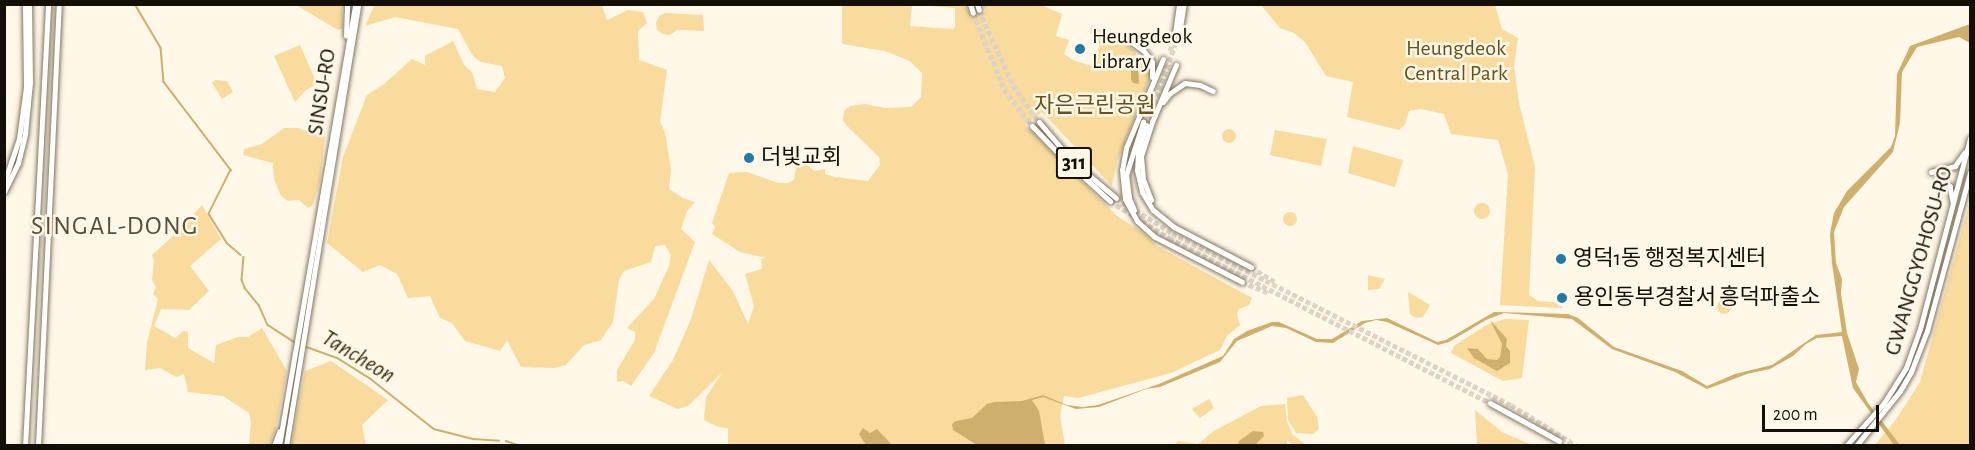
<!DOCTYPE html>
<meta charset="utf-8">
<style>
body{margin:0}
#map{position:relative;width:1975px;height:450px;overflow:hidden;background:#fff7e8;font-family:"Alegreya Sans","Noto Sans KR",sans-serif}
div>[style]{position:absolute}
.green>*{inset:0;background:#f8db9d}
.round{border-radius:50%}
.water>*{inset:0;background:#ceaf6c}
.stream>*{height:1.5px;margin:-0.75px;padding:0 0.75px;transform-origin:0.75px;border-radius:0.75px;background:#ceaf6c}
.highway-tunnel>*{height:5px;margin-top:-2.5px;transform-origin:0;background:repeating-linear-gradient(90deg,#dcd4c6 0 5px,transparent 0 7.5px)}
.roads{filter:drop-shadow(0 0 2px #827760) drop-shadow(0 0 2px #827760)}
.major>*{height:4.5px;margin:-2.25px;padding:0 2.25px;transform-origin:2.25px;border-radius:2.25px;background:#fff}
.highway>*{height:5px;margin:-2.5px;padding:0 2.5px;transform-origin:2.5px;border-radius:2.5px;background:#fff}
.dots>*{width:16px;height:16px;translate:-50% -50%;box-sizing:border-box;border:3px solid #fff7e8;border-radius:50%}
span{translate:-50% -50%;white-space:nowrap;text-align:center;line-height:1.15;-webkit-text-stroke:5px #fff7e8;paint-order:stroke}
.shield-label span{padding:2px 4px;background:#fff7e8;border:2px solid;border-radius:4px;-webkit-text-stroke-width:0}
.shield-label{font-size:21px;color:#130f06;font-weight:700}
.poi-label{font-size:22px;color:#130f06}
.left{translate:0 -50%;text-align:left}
.park-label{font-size:22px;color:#67511e}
.street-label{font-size:22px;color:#130f06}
.water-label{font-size:24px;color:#3f3113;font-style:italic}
.quarter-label{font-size:26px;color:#584e39;letter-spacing:1.5px}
.frame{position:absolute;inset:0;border:6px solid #130f06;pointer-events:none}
.scale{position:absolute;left:1762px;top:405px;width:117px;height:27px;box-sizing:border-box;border:3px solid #130f06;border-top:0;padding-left:8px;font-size:18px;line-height:21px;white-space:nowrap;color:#130f06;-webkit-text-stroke:4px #fff7e8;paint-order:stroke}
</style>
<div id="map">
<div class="green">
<i style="clip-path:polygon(375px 4px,602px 5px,607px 20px,628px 10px,643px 12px,647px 23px,638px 31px,639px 60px,667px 70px,660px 122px,665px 132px,671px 169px,669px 189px,683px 198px,695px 202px,687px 211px,681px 229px,695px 242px,654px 353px,631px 386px,623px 381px,617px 382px,617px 370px,635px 340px,635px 332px,627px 328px,654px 299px,669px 266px,671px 255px,665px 245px,655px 246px,651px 262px,624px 271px,619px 280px,613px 322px,601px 340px,584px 345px,566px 365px,554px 368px,521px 367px,507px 340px,500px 351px,465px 341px,452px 323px,440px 318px,430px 296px,408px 298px,397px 274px,380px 265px,363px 272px,327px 243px,343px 157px,367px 95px,384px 84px,412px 59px,425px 65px,425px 56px,453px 41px,464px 65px,472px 72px,477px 89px,495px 92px,505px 78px,502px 66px,481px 62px,473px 56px,458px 29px,395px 17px,365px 26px)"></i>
<i style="clip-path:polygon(296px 5px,342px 5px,343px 28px,338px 30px)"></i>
<i style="clip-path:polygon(842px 5px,912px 5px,910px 26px,953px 29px,955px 27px,955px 8px,920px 5px,965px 5px,971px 17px,986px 11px,983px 5px,1041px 5px,1062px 14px,1056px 36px,1069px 40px,1064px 54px,1073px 60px,1092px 66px,1100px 45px,1090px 33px,1091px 25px,1118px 39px,1135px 51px,1137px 56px,1150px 62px,1152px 73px,1117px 162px,1112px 186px,1042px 112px,1025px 125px,1117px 216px,1142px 232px,1157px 246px,1252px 298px,1249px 305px,1239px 309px,1237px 314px,1240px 325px,1227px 336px,1220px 350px,1171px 373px,1078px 398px,1064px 396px,1060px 416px,1065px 445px,728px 445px,728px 428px,718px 427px,704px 420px,706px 397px,722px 373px,688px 406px,678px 409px,649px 396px,673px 360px,691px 319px,709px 260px,733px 291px,748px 324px,754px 306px,745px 274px,762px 269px,761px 259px,766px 258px,740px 252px,712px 234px,715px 227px,712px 223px,729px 173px,747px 172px,778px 183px,788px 183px,794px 180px,798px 155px,814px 171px,825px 169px,825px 174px,835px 177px,868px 181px,880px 165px,879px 157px,847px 126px,843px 120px,844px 111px,850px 106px,865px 104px,885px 108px,911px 107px,921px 97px,922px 73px,910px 61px,885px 51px,842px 44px)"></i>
<i style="clip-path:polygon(1261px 5px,1495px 5px,1502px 29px,1518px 38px,1514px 66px,1519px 103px,1535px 167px,1529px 295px,1538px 301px,1562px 303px,1562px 308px,1500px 305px,1508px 174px,1498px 140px,1451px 134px,1444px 114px,1421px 109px,1409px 111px,1405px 124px,1399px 130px,1347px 117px,1353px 82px,1326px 76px,1305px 42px,1294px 33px,1280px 28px)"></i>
<i style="clip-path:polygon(665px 13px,703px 15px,704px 31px,677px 30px,670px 35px,663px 34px,657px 30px,656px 23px,659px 16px)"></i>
<i style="clip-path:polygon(300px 45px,317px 84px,306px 90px,295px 102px,274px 56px)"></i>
<i style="clip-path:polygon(215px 80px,227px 81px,233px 92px,222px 99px,212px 83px)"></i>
<i style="clip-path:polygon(284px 128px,298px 128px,325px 137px,320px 181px,313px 205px,308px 208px,299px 200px,288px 201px,281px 196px,274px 179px,273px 163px,243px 155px,244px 149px,262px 144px)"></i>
<i class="round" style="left:1222px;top:129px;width:14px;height:14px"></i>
<i style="clip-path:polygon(1275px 130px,1327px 139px,1321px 166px,1270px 155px)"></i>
<i style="clip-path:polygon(1353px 146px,1403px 160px,1395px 187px,1348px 173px)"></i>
<i style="clip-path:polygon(1970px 201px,1970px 445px,1874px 446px,1895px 421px,1920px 382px)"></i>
<i class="round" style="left:1474px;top:203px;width:16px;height:16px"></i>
<i style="clip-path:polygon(202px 205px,221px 239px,190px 266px,209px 291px,189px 310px,161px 309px,154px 326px,175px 338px,183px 331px,188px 332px,188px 348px,214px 363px,216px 345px,238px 337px,248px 337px,262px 328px,287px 371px,276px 428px,269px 445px,249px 445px,251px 422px,249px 413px,223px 396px,188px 392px,184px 374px,176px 377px,160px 368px,145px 370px,147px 343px,158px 299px,153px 294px,156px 287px,152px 280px,154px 260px,152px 255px,182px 228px)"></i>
<i class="round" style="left:1283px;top:212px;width:14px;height:14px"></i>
<i style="clip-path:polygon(1368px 275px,1385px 279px,1379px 289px,1368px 290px)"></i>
<i style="clip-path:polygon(1408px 292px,1430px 305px,1423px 317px,1416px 318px,1410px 314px)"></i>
<i class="round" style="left:1717px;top:300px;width:14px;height:14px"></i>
<i style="clip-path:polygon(1506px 319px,1529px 320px,1522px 378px,1503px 381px,1451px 353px,1454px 346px,1488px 324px)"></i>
<i style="clip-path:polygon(331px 361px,388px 400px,362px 425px,366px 445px,291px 445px,305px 371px)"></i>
<i style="clip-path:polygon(1303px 395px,1317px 417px,1319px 429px,1313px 434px,1296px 433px,1288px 420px,1287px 398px)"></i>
<i style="clip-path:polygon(1209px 399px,1214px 408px,1200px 418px,1192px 409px)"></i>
<i style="clip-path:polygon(1285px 404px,1287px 421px,1292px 434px,1306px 445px,1293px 445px,1287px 440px,1287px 446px,1173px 446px,1178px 441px,1198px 444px,1214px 431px,1261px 406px)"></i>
<i style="clip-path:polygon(1475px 410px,1502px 432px,1532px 445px,1477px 445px)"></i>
</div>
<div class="water">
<i style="clip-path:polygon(1970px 24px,1970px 43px,1959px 37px,1917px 47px,1902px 72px,1900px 123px,1893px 152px,1844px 207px,1834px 232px,1836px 263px,1842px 279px,1841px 294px,1847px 333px,1859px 369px,1856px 382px,1868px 403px,1900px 445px,1894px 445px,1853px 388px,1842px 336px,1817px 338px,1806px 344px,1793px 356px,1770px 369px,1747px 374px,1707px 389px,1675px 372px,1612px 349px,1572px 319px,1504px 313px,1486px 320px,1449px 342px,1438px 345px,1387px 322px,1376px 320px,1365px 323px,1333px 343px,1316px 342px,1286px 328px,1272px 326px,1237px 341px,1220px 362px,1160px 387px,1146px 389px,1099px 407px,1076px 409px,1043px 397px,1032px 400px,1039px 411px,1045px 445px,977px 445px,953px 430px,952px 424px,956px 421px,972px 418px,987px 404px,994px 402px,1022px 401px,1043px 395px,1067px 405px,1083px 407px,1098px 405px,1159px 384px,1223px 356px,1234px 339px,1247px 331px,1272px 322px,1279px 322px,1317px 339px,1332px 339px,1362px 321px,1387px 318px,1437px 342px,1446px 340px,1494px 312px,1568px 314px,1578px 318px,1614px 347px,1682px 371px,1707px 386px,1735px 374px,1772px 365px,1816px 335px,1842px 332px,1832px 263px,1830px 234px,1834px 213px,1847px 191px,1891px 147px,1895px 136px,1897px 74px,1910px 46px)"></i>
<i style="clip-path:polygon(1131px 65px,1138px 69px,1139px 84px,1133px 83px,1131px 79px)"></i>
<i style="clip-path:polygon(1490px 320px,1507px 339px,1506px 346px,1510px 351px,1510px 363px,1497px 371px,1474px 358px,1467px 348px,1478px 349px,1487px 359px,1497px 360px,1500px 357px,1502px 344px)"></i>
<i style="clip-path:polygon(863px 428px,870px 433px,877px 429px,892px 445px,866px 445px,859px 434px)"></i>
<i style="clip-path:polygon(1253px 431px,1263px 432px,1264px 436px,1255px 445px,1238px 445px,1239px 441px)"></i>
</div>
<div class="stream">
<i style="left:135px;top:4px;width:51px;rotate:59.4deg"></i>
<i style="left:161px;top:48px;width:34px;rotate:85deg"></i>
<i style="left:164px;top:82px;width:111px;rotate:52.7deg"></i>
<i style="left:231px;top:170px;width:49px;rotate:116.6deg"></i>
<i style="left:209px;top:214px;width:34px;rotate:58deg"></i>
<i style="left:227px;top:243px;width:18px;rotate:41deg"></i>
<i style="left:244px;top:257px;width:23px;rotate:95deg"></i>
<i style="left:242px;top:280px;width:9px;rotate:69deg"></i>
<i style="left:245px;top:288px;width:22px;rotate:51deg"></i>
<i style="left:259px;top:305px;width:22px;rotate:66deg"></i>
<i style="left:268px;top:325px;width:31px;rotate:33deg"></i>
<i style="left:304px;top:346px;width:37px;rotate:20deg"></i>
<i style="left:339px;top:359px;width:38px;rotate:32deg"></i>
<i style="left:371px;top:379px;width:80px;rotate:38.4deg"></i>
<i style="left:434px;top:429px;width:40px;rotate:14.4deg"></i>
<i style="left:473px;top:439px;width:26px;rotate:4deg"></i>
<i style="left:506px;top:441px;width:16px;rotate:18deg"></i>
</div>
<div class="highway-tunnel">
<i style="left:979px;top:10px;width:82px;rotate:65.6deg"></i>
<i style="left:1013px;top:85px;width:45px;rotate:54.9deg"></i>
<i style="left:973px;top:13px;width:82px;rotate:67.8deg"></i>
<i style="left:1004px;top:89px;width:46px;rotate:52.9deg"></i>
<i style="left:1170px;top:51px;width:19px;rotate:-74deg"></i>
<i style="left:1143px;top:122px;width:22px;rotate:-69deg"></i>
<i style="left:1146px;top:125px;width:97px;rotate:-70.1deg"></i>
<i style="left:1116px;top:198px;width:66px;rotate:32deg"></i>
<i style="left:1172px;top:233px;width:380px;rotate:26.9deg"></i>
<i style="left:1511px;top:405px;width:78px;rotate:31.8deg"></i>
<i style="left:1110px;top:201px;width:70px;rotate:32.1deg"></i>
<i style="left:1169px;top:238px;width:361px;rotate:27.2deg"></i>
<i style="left:1251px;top:267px;width:28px;rotate:32deg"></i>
<i style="left:1242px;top:282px;width:29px;rotate:22deg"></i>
<i style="left:1559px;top:441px;width:7px;rotate:45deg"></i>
</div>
<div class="roads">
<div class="major">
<i style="left:346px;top:36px;width:32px;rotate:-88deg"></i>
<i style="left:1931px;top:172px;width:25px;rotate:-14deg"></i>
<i style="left:1955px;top:166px;width:16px;rotate:-55deg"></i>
<i style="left:1938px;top:181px;width:13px;rotate:23deg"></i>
<i style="left:1950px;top:186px;width:16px;rotate:79deg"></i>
<i style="left:4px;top:183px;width:46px;rotate:-71.2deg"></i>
<i style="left:19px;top:139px;width:52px;rotate:-82.3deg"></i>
<i style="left:26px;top:87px;width:83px;rotate:-90.7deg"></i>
<i style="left:4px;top:192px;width:32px;rotate:-64deg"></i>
<i style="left:18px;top:163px;width:30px;rotate:-76deg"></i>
<i style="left:25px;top:134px;width:51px;rotate:-84.4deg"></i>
<i style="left:30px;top:83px;width:79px;rotate:-90.7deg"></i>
<i style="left:274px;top:446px;width:15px;rotate:-70deg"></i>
<i style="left:279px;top:446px;width:448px;rotate:-80.2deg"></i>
<i style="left:286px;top:446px;width:448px;rotate:-80.7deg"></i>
<i style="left:1846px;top:446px;width:57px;rotate:-48.5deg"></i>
<i style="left:1884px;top:403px;width:41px;rotate:-57.8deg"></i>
<i style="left:1906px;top:368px;width:41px;rotate:-70.3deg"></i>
<i style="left:1920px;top:329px;width:197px;rotate:-75.3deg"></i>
<i style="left:1856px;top:446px;width:70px;rotate:-51.3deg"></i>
<i style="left:1900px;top:391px;width:22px;rotate:-60deg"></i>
<i style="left:1911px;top:372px;width:44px;rotate:-68.7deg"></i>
<i style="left:1927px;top:331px;width:164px;rotate:-74.8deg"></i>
</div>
<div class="highway">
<i style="left:970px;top:4px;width:9px;rotate:72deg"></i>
<i style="left:977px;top:4px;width:6px;rotate:72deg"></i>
<i style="left:1175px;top:33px;width:29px;rotate:-82deg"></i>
<i style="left:1179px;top:34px;width:30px;rotate:-81deg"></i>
<i style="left:1127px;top:39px;width:19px;rotate:35deg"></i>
<i style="left:1143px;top:50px;width:15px;rotate:53deg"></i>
<i style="left:1152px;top:62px;width:15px;rotate:90deg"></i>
<i style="left:1163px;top:59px;width:96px;rotate:112.6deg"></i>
<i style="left:1126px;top:148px;width:22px;rotate:100deg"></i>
<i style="left:1122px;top:170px;width:29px;rotate:84deg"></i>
<i style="left:1125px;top:199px;width:25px;rotate:61deg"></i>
<i style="left:1137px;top:221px;width:24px;rotate:42deg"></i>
<i style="left:1155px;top:237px;width:98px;rotate:27.3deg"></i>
<i style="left:1163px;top:102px;width:10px;rotate:-53deg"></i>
<i style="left:1169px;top:94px;width:19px;rotate:-35deg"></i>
<i style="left:1185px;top:83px;width:15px;rotate:8deg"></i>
<i style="left:1200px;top:85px;width:14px;rotate:25deg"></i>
<i style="left:1039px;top:122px;width:52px;rotate:49.6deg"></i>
<i style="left:1073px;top:162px;width:56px;rotate:39.9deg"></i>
<i style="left:1146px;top:125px;width:28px;rotate:107deg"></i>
<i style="left:1138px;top:152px;width:18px;rotate:93deg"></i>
<i style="left:1137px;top:170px;width:23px;rotate:77deg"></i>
<i style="left:1142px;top:192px;width:21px;rotate:59deg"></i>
<i style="left:1153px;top:210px;width:27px;rotate:39deg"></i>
<i style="left:1174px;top:227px;width:87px;rotate:27.5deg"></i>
<i style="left:1032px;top:126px;width:42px;rotate:46deg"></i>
<i style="left:1061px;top:156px;width:67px;rotate:42.6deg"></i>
<i style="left:1151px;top:200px;width:22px;rotate:-111deg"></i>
<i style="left:1143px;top:179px;width:23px;rotate:-95deg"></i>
<i style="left:1141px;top:156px;width:36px;rotate:-72deg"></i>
<i style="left:1152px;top:122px;width:62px;rotate:-67.2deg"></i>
<i style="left:1134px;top:210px;width:13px;rotate:-113deg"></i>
<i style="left:1129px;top:198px;width:23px;rotate:-97deg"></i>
<i style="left:1126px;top:175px;width:56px;rotate:-72.2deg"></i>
<i style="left:1490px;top:403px;width:79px;rotate:28.8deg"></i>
<i style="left:25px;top:446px;width:443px;rotate:-87deg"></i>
<i style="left:38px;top:446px;width:442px;rotate:-87.3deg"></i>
</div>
</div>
<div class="dots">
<i style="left:1080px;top:49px;background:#1e7ba8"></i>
<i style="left:749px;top:158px;background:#1e7ba8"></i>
<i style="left:1561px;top:259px;background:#1e7ba8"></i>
<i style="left:1562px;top:298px;background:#1e7ba8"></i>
</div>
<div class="shield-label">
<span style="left:1074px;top:163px">311</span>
</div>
<div class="poi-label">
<span class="left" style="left:1092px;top:49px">Heungdeok<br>Library</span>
<span class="left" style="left:761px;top:158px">더빛교회</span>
<span class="left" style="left:1573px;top:259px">영덕1동 행정복지센터</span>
<span class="left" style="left:1574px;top:298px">용인동부경찰서 흥덕파출소</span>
</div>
<div class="park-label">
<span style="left:1456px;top:61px">Heungdeok<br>Central Park</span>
<span style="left:1095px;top:106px">자은근린공원</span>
</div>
<div class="street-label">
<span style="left:322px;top:92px;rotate:-81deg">SINSU-RO</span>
<span style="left:1919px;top:261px;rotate:-74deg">GWANGGYOHOSU-RO</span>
</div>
<div class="water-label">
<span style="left:358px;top:357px;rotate:31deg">Tancheon</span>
</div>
<div class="quarter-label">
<span style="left:115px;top:227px">SINGAL-DONG</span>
</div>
<div class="frame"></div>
<div class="scale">200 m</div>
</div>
